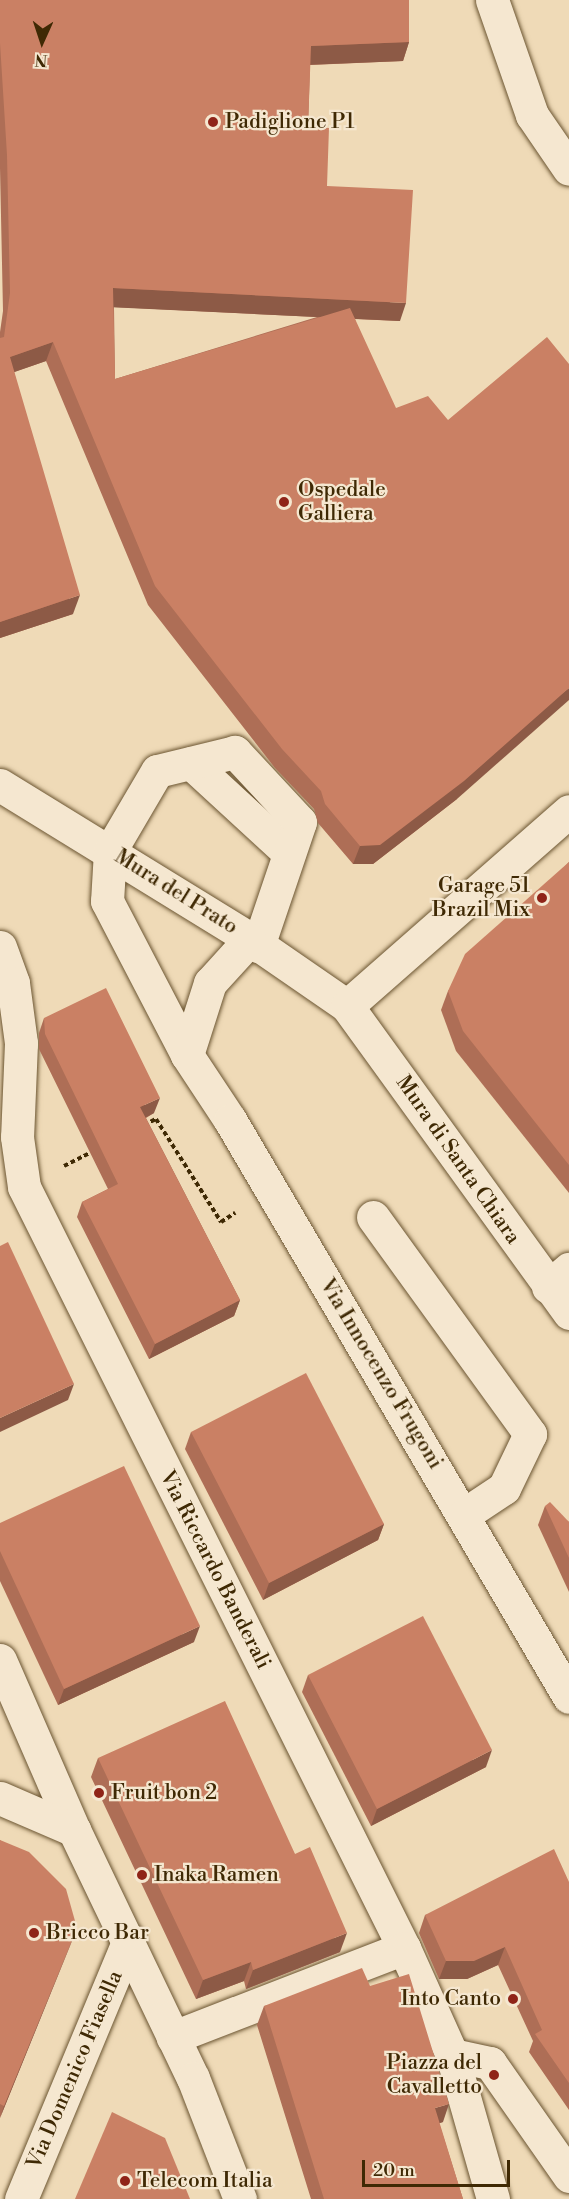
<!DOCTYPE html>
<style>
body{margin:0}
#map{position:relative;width:569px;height:2199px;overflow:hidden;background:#efdab7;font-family:"Libre Bodoni",serif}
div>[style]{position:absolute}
.path>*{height:4px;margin-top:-2px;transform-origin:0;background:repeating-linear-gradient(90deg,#3f2904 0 4.5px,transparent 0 7.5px)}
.roads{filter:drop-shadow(0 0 2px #6b5531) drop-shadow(0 0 2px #6b5531)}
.minor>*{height:33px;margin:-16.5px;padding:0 16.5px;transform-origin:16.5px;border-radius:16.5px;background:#f5e7d0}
.wall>*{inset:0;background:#ae6e56}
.shaded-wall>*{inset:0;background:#8d5a46}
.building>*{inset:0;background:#ca8064}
.dots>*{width:16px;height:16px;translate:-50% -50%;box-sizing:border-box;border:3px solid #f5e7d0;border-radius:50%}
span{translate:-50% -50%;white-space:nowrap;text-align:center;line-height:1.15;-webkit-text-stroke:4.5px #f5e7d0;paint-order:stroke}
.poi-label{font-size:21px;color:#3f2904}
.left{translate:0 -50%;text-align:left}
.right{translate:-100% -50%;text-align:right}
.street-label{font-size:21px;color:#3f2904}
.north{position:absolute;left:12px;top:12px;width:60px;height:60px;-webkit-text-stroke:4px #f5e7d0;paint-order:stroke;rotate:183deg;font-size:16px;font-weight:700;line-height:24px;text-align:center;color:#3f2904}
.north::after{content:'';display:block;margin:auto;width:21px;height:27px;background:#3f2904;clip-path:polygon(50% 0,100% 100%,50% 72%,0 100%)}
.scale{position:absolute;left:362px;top:2160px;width:148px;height:27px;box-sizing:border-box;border:3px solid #3f2904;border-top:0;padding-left:8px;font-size:18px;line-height:21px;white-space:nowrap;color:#3f2904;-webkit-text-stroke:4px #f5e7d0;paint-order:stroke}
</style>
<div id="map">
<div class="path">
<i style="left:144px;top:1125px;width:13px;rotate:-27deg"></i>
<i style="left:156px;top:1119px;width:122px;rotate:57.7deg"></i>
<i style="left:221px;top:1222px;width:17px;rotate:-33deg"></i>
<i style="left:64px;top:1166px;width:31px;rotate:-27deg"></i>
</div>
<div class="roads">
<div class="minor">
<i style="left:492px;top:0;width:122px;rotate:70.8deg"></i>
<i style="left:532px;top:115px;width:65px;rotate:55.6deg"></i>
<i style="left:191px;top:763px;width:133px;rotate:42.6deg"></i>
<i style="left:0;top:785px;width:294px;rotate:31.6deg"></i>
<i style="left:250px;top:939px;width:118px;rotate:34.6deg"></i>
<i style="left:347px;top:1006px;width:379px;rotate:54.1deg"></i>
<i style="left:258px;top:946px;width:131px;rotate:-71.3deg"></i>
<i style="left:300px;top:822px;width:96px;rotate:-132.9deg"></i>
<i style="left:235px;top:752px;width:80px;rotate:166.3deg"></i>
<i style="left:157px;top:771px;width:93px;rotate:120.4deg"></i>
<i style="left:110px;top:851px;width:50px;rotate:93.4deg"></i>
<i style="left:107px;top:901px;width:174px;rotate:62.5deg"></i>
<i style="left:187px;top:1055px;width:78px;rotate:56.5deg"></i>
<i style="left:230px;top:1120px;width:669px;rotate:59.56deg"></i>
<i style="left:0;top:947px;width:38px;rotate:70deg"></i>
<i style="left:13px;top:983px;width:61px;rotate:82.4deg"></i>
<i style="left:21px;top:1043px;width:94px;rotate:92.4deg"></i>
<i style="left:17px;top:1137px;width:50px;rotate:82deg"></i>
<i style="left:24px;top:1187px;width:851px;rotate:63.47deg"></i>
<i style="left:404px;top:1948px;width:248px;rotate:158.9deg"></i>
<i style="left:347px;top:1006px;width:295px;rotate:-41.3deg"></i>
<i style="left:187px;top:1055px;width:76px;rotate:-72.3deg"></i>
<i style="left:210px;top:983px;width:59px;rotate:-47.7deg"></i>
<i style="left:373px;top:1217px;width:268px;rotate:54.1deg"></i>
<i style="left:530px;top:1434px;width:60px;rotate:115.7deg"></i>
<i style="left:504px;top:1488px;width:47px;rotate:146.3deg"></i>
<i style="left:548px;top:1287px;width:28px;rotate:-41deg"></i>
<i style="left:0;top:1660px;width:185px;rotate:66.5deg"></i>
<i style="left:74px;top:1830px;width:275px;rotate:64.4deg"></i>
<i style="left:193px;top:2078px;width:130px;rotate:68.8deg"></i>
<i style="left:0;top:1798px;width:81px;rotate:23.4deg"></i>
<i style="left:404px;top:1948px;width:117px;rotate:65.8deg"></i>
<i style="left:452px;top:2055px;width:150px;rotate:74.1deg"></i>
<i style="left:452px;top:2055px;width:39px;rotate:12deg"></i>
<i style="left:490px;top:2063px;width:138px;rotate:55deg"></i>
<i style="left:21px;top:2199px;width:281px;rotate:-67.4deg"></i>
</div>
</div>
<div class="wall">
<i style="clip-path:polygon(evenodd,0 0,409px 42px,403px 61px,310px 65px,308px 127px,327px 186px,400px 321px,355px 319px,457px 799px,373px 864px,353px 864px,318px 823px,314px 809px,275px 768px,148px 605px,46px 361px,14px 372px,73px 614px,0 638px,0 332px,3px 311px,0 168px,0 0,114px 307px,317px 317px,115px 379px,114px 307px)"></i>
<i style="clip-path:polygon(569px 862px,569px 1193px,456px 1051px,441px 1010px,448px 991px)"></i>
<i style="clip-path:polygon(44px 1018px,154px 1113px,146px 1118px,240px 1300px,234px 1316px,149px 1359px,77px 1217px,82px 1202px,108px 1189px,39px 1049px,39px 1033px)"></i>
<i style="clip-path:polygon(191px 1432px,384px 1524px,378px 1540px,263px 1600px,185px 1449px)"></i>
<i style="clip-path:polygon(545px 1506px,569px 1522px,569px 1592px,538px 1525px)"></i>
<i style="clip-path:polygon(0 1523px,194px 1642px,58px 1705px,0 1581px)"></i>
<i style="clip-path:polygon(308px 1675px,486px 1767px,371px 1826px,302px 1692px)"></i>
<i style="clip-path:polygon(98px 1758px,295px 1854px,340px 1952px,246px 1989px,244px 1981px,196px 1999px,91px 1777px)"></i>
<i style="clip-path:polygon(0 1840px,77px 1928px,0 2118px)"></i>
<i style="clip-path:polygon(569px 1882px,569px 2110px,529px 2052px,533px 2041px,498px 1965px,467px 1979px,439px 1979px,419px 1933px,425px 1915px)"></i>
<i style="clip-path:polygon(370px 1986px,443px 2122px,439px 2123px,463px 2199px,311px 2199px,257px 2025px,264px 2006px)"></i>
</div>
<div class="shaded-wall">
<i style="clip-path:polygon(409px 42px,403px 61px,304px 65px,311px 46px)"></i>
<i style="clip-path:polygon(113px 288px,406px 303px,400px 321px,107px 307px)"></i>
<i style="clip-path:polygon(53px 342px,46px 361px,3px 376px,10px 357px)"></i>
<i style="clip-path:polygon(80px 595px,73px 614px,0 638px,0 622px)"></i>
<i style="clip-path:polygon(569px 688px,569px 700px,457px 799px,373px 864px,353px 864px,360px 846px)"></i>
<i style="clip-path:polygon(160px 1098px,154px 1113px,135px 1123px,140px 1107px)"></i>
<i style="clip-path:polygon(240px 1300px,234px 1316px,149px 1359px,155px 1344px)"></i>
<i style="clip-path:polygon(74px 1384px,68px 1400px,0 1432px,0 1418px)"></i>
<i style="clip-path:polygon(384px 1524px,378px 1540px,263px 1600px,269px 1583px)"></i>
<i style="clip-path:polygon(200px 1626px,194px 1642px,58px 1705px,64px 1689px)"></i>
<i style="clip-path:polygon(492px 1750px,486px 1767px,371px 1826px,377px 1809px)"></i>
<i style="clip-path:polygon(77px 1928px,70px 1946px,0 2118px,4px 2106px)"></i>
<i style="clip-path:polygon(347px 1933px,340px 1952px,246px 1989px,253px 1970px)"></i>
<i style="clip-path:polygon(505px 1947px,498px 1965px,467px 1979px,439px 1979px,446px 1961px)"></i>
<i style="clip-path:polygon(251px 1962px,244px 1981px,196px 1999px,203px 1980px)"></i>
<i style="clip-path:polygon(449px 2104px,443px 2122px,428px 2127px,435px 2108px)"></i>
</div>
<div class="building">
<i style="clip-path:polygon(0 0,409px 0,409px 42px,311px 46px,308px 127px,329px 128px,327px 186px,413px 190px,406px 303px,113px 288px,115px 379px,350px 308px,396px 408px,428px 396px,448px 420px,547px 337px,569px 364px,569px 688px,464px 781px,380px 845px,360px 846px,325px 804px,321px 791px,282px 749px,155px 586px,53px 342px,10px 357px,80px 595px,0 622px,0 338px,4px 337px,10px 293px,7px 155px,0 43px)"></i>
<i style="clip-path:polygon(569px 862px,569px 1165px,463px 1031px,448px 991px,465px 954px)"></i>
<i style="clip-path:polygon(106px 988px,160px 1098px,140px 1107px,240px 1300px,155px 1344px,82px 1202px,118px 1184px,45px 1034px,44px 1018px)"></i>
<i style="clip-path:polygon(8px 1242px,74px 1384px,0 1418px,0 1246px)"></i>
<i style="clip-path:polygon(306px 1373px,384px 1524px,269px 1583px,191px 1432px)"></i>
<i style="clip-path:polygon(124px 1466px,200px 1626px,64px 1689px,0 1551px,0 1523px)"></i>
<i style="clip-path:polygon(550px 1502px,569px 1522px,569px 1558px,545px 1506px)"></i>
<i style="clip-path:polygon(423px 1616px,492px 1750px,377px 1809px,308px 1675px)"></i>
<i style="clip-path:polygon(225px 1701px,295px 1854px,310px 1847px,347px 1933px,253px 1970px,251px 1962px,203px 1980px,98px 1758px)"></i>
<i style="clip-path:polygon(0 1840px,29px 1852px,66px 1889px,77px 1928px,4px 2106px,0 2104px)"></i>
<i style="clip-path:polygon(554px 1849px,569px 1882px,569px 2083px,535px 2034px,542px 2030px,505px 1947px,474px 1961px,446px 1961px,425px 1915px)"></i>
<i style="clip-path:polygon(362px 1968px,370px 1986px,409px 1974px,449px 2104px,435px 2108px,463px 2199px,324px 2199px,264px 2006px)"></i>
<i style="clip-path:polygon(112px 2112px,165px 2138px,190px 2199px,75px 2199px)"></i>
</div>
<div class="dots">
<i style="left:213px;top:122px;background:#8f2418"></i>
<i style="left:284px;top:502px;background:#8f2418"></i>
<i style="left:542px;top:898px;background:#8f2418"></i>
<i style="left:99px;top:1793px;background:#8f2418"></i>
<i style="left:142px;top:1875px;background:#8f2418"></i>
<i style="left:34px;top:1933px;background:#8f2418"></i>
<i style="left:513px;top:1999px;background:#8f2418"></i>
<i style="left:494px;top:2075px;background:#8f2418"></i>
<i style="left:125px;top:2181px;background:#8f2418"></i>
</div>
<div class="poi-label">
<span class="left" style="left:225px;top:122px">Padiglione P1</span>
<span class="left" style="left:298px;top:502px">Ospedale<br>Galliera</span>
<span class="right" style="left:530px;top:898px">Garage 51<br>Brazil Mix</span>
<span class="left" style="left:111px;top:1793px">Fruit bon 2</span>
<span class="left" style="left:154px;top:1875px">Inaka Ramen</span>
<span class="left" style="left:46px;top:1933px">Bricco Bar</span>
<span class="right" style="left:501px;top:1999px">Into Canto</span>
<span class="right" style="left:482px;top:2075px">Piazza del<br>Cavalletto</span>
<span class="left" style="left:137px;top:2181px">Telecom Italia</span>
</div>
<div class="street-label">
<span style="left:176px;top:892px;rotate:32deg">Mura del Prato</span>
<span style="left:458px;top:1160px;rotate:55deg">Mura di Santa Chiara</span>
<span style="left:381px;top:1374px;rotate:59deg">Via Innocenzo Frugoni</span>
<span style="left:215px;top:1570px;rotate:63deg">Via Riccardo Banderali</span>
<span style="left:75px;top:2070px;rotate:-67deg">Via Domenico Fiasella</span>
</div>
<div class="north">N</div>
<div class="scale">20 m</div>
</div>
